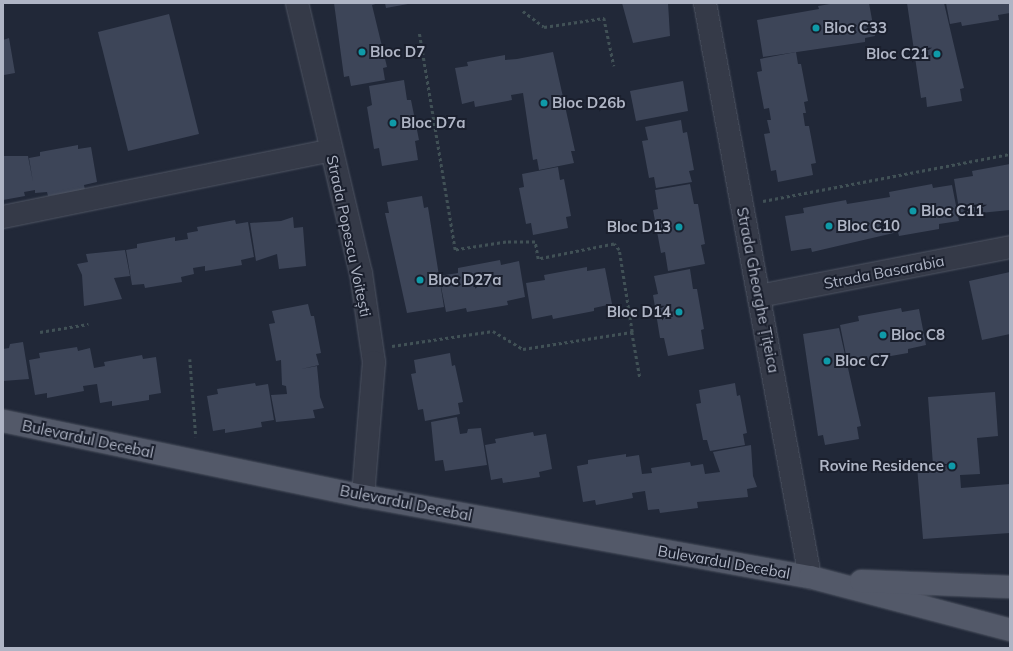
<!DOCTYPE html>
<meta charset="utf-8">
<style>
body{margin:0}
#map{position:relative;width:1013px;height:651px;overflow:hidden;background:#212838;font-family:Mulish,sans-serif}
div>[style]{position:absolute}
.building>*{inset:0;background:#3d4558}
.path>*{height:2.5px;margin-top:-1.25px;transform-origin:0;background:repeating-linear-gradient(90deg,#415156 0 3px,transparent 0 6px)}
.roads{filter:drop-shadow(0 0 1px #4f5563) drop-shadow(0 0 1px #4f5563)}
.street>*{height:22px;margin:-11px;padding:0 11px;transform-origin:11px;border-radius:11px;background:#353a48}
.primary>*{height:22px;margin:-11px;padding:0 11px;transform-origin:11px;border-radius:11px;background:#535969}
.dots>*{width:11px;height:11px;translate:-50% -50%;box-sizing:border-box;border:2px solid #1a1f2d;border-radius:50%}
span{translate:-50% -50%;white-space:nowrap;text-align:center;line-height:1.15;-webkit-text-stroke:4px #1a1f2d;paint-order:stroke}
.poi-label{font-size:15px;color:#afb5c5;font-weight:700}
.left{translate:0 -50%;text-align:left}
.right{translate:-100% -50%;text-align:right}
.street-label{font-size:15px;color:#afb5c5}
.frame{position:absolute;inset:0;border:4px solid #afb5c5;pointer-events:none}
</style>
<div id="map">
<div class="building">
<i style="clip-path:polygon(334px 3px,379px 3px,372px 5px,387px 67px,383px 68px,385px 80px,351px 86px,349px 76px,344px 77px)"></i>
<i style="clip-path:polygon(385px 3px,408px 3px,408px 4px,386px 8px)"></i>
<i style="clip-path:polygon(622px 3px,668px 3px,670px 36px,633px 43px)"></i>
<i style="clip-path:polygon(836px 3px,869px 3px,875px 36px,865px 38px,865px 42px,763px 57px,757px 20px,819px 9px,818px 6px)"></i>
<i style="clip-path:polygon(907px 3px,944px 3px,964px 88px,960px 89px,962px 101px,927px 107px,926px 97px,921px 98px)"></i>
<i style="clip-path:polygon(946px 3px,1009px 3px,1010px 13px,998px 15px,999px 20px,962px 26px,961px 22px,950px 24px)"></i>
<i style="clip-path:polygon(169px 14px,199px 134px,128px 151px,98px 32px)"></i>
<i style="clip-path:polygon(9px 38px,15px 73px,4px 75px,3px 80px,3px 40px)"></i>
<i style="clip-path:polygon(553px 52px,575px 151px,571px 151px,574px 163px,539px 170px,537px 159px,533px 160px,523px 93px,511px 95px,512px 100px,475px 107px,474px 101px,462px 104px,455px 68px,468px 66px,467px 62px,505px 55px,505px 60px,517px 59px)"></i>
<i style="clip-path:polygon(796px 52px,798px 64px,801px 64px,808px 101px,804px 102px,806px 113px,803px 113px,805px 126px,809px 126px,816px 163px,811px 164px,813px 175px,778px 182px,776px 170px,771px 171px,764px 134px,770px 133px,767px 120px,771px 120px,769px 108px,764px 109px,757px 72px,762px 71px,760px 59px)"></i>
<i style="clip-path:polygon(404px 80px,407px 100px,411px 100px,419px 140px,415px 141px,418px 160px,382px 166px,379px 148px,374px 149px,367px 107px,372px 105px,369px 86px)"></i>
<i style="clip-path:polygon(683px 81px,688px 111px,636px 121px,630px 91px)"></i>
<i style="clip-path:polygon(681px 120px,683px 133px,687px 132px,694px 170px,689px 171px,692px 182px,656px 188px,654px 177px,649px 178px,642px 141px,648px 140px,645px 127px)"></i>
<i style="clip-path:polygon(78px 145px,78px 149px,91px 147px,97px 182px,84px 185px,85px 190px,48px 196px,47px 192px,35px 193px,35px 190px,24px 192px,25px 196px,3px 200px,3px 156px,28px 156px,33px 182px,29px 158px,40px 156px,40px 152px)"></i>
<i style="clip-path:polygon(1010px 164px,1010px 210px,960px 215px,954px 179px,973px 176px,972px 171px)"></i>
<i style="clip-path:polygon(558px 167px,560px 180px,564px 179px,571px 216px,566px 217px,568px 228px,533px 235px,531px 223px,526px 224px,519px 188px,524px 187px,522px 174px)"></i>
<i style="clip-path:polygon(690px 184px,694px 204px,698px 204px,705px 244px,701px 245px,705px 264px,668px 271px,665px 252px,661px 253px,653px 210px,658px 209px,655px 190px)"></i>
<i style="clip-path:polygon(932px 184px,933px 188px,952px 185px,959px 221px,939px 224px,939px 229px,899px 236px,898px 232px,812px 252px,811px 248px,791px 251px,785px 216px,804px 213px,803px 208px,846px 200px,847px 204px,890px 197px,889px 192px)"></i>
<i style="clip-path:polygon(422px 196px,424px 208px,428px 207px,444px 307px,407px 313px,385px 213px,389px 213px,387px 202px)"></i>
<i style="clip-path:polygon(293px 217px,294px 228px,303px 227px,306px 266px,279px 269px,277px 254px,256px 261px,250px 223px,281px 221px)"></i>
<i style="clip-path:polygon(235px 220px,236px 224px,248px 222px,254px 257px,241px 260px,242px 265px,205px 271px,205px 266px,193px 268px,194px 274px,181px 277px,182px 282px,145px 288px,144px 284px,132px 285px,126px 250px,137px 248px,137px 244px,175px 237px,175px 241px,188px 239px,187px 233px,198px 231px,197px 227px)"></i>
<i style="clip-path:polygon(125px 250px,130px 276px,114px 278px,122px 299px,84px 306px,82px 275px,77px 264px,88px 262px,86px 254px)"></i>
<i style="clip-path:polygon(500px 260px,501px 265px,519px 261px,525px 297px,507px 301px,508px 305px,467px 312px,466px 308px,446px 312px,439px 276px,458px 273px,458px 268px)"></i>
<i style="clip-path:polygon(587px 267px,587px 271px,605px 268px,612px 304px,594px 308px,594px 311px,553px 319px,552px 315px,532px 319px,526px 283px,545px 280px,544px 275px)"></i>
<i style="clip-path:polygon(690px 269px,693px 289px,697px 289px,704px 329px,701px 330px,704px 349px,668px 356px,664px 338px,660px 338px,653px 295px,658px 294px,654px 276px)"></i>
<i style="clip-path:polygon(1010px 272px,1010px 334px,982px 340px,969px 281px)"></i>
<i style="clip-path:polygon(308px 304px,311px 316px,314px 316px,321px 353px,316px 354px,319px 365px,301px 369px,317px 366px,320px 397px,324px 408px,313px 410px,315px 418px,276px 422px,271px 395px,287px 394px,286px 386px,282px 385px,281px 360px,276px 361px,269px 324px,275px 323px,272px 311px)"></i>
<i style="clip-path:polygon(901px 308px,902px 312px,919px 309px,926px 345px,908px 349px,908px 353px,868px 360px,867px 356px,847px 360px,840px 325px,859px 321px,858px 316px)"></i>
<i style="clip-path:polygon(839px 328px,861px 426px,857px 427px,859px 439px,825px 445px,823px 435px,818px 436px,803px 334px)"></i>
<i style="clip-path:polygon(23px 342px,29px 379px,3px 381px,3px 349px,9px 348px,10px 344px)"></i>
<i style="clip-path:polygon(77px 347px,78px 351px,90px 348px,94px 368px,105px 366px,104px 362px,142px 355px,143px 359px,156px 357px,161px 393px,149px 395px,149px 400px,112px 406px,112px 401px,100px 403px,97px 384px,83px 386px,84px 391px,47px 398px,47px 393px,35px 395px,29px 360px,40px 358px,39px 353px)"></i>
<i style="clip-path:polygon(450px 353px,452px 366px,455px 365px,463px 402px,458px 403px,460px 414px,425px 421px,423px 409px,418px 410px,411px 374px,416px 373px,414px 360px)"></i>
<i style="clip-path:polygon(255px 383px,256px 386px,268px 384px,274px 420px,261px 422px,262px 427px,225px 433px,225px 429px,213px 431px,207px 396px,218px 394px,217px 389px)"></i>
<i style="clip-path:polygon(735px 383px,737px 396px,740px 395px,747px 433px,743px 434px,745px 445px,710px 451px,707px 440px,703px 440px,696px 404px,701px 403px,699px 390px)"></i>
<i style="clip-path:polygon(995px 392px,998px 436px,977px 438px,980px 474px,960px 475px,961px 488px,1010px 484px,1010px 533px,923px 539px,917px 466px,933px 465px,928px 397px)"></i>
<i style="clip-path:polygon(457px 417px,460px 434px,467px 433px,468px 429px,481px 428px,487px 465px,445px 471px,443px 460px,435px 461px,431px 422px)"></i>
<i style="clip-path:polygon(533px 432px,534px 436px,546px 434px,552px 469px,539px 472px,540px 477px,503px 483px,502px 478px,491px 480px,485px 445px,496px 443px,495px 439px)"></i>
<i style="clip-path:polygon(751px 445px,753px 476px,757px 487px,747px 489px,748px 497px,697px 502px,698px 508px,660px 513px,659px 509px,648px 510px,645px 491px,632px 493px,633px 498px,596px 505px,595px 500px,583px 502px,577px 466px,588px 464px,588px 460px,626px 454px,626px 457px,639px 455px,642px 474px,652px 473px,651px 468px,690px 462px,691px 466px,703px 464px,705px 474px,720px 472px,713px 452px)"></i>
</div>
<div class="path">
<i style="left:523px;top:11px;width:26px;rotate:37deg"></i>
<i style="left:544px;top:27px;width:61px;rotate:-8.5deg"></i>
<i style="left:604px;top:18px;width:49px;rotate:78.2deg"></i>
<i style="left:763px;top:201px;width:251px;rotate:-10.8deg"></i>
<i style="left:40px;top:332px;width:49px;rotate:-9.5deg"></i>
<i style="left:632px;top:332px;width:47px;rotate:80.1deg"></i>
<i style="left:392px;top:346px;width:102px;rotate:-8.4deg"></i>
<i style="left:493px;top:331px;width:35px;rotate:31deg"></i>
<i style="left:523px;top:349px;width:110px;rotate:-8.9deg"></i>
<i style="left:632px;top:332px;width:83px;rotate:-99deg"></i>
<i style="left:619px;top:250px;width:8px;rotate:-130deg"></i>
<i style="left:614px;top:244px;width:77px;rotate:168.8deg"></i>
<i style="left:538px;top:259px;width:17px;rotate:-100deg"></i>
<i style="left:535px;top:242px;width:29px;rotate:180deg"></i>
<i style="left:506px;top:242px;width:52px;rotate:171.1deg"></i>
<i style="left:455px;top:250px;width:220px;rotate:-99.4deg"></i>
<i style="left:190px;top:359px;width:78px;rotate:85.6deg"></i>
</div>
<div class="roads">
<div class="street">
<i style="left:297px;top:3px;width:277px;rotate:76.7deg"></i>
<i style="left:361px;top:273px;width:90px;rotate:81.7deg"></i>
<i style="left:374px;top:362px;width:134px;rotate:94.7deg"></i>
<i style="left:705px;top:3px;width:584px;rotate:79.63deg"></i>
<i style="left:3px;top:217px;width:335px;rotate:-11.5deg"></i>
<i style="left:759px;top:296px;width:256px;rotate:-11deg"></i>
</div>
<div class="primary">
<i style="left:3px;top:421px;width:368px;rotate:11.8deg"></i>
<i style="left:363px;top:496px;width:454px;rotate:10.3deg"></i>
<i style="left:810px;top:577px;width:207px;rotate:14.8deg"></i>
<i style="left:861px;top:581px;width:149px;rotate:2.3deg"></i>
</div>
</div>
<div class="dots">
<i style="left:816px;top:28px;background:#0f9aa8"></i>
<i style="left:362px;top:52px;background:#0f9aa8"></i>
<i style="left:937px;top:54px;background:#0f9aa8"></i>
<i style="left:544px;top:103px;background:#0f9aa8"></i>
<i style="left:393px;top:123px;background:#0f9aa8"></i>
<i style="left:913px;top:211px;background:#0f9aa8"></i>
<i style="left:829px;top:226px;background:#0f9aa8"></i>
<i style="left:679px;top:227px;background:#0f9aa8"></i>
<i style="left:420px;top:280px;background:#0f9aa8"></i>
<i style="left:679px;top:312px;background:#0f9aa8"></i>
<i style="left:883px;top:335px;background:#0f9aa8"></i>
<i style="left:827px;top:361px;background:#0f9aa8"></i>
<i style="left:952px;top:466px;background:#0f9aa8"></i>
</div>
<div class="poi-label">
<span class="left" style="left:824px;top:28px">Bloc C33</span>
<span class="left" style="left:370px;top:52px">Bloc D7</span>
<span class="right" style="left:929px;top:54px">Bloc C21</span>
<span class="left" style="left:552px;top:103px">Bloc D26b</span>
<span class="left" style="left:401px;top:123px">Bloc D7a</span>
<span class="left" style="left:921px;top:211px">Bloc C11</span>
<span class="left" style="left:837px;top:226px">Bloc C10</span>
<span class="right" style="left:671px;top:227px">Bloc D13</span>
<span class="left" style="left:428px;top:280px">Bloc D27a</span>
<span class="right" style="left:671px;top:312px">Bloc D14</span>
<span class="left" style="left:891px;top:335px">Bloc C8</span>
<span class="left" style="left:835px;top:361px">Bloc C7</span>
<span class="right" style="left:944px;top:466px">Rovine Residence</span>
</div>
<div class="street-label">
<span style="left:349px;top:236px;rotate:78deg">Strada Popescu Voitești</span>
<span style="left:884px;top:272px;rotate:-11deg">Strada Basarabia</span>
<span style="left:758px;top:290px;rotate:79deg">Strada Gheorghe Țițeica</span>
<span style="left:88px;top:439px;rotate:12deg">Bulevardul Decebal</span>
<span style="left:406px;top:503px;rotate:11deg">Bulevardul Decebal</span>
<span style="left:724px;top:562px;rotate:10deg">Bulevardul Decebal</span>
</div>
<div class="frame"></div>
</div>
